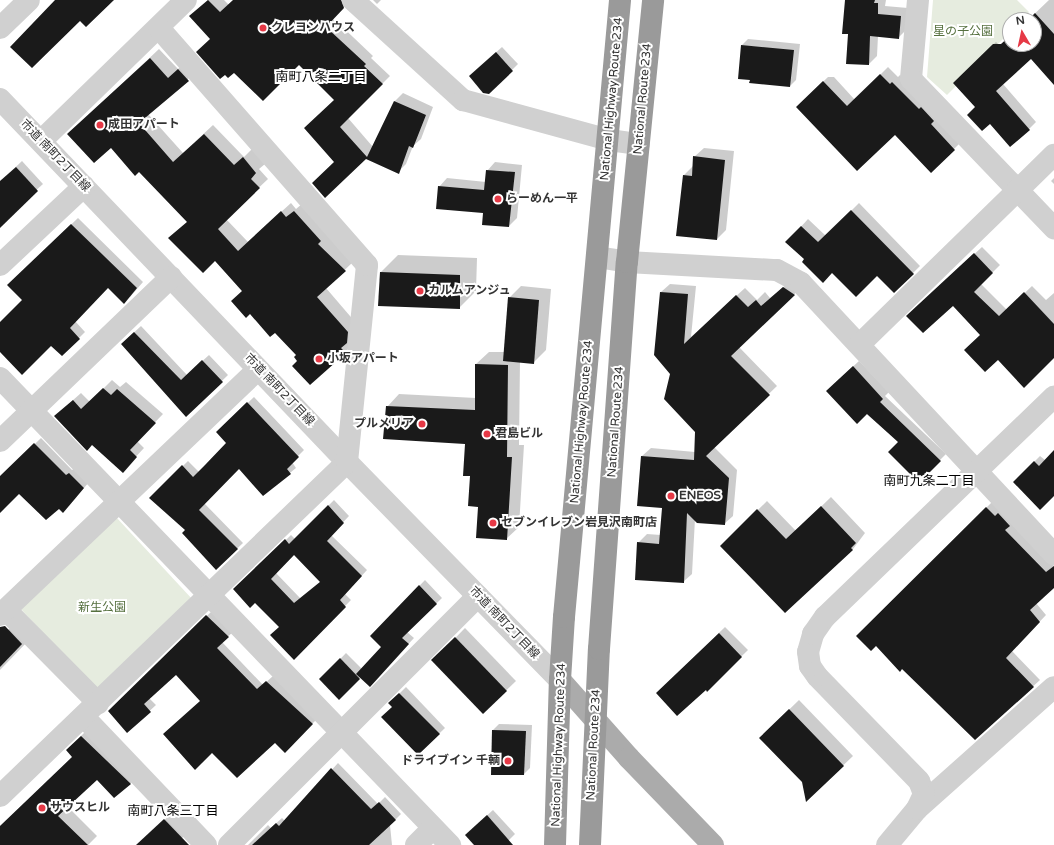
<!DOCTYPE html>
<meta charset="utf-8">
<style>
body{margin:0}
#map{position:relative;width:1054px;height:845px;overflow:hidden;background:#fff;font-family:"Varela Round","Noto Sans JP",sans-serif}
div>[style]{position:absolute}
.green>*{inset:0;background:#e6ecdf}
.shadow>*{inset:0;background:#0003}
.building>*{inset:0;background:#1a1a1a}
.minor>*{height:22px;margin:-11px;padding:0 11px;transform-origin:11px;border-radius:11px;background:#d0d0d0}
.major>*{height:22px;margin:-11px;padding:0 11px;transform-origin:11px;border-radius:11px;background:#ababab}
.highway>*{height:22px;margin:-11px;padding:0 11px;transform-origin:11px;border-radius:11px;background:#9a9a9a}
.dots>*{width:11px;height:11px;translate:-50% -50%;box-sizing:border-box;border:2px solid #fff;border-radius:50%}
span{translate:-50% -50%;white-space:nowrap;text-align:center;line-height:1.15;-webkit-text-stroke:4px #fff;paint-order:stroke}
.poi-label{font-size:12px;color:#333;font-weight:700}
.left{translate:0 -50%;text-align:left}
.right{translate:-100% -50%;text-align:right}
.park-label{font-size:12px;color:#56703f}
.street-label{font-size:12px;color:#333}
.neighbourhood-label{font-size:13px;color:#000}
.north{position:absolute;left:1002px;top:12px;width:40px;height:40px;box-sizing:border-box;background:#fff;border:1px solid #adadad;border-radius:50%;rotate:351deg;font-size:11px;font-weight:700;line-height:16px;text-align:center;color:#333}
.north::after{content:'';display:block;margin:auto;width:14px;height:18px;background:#e63946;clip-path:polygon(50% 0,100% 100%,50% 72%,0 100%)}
</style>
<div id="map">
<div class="green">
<i style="clip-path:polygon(933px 0,1017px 0,1029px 12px,1022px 20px,1010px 20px,1010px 32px,947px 95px,927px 77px)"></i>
<i style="clip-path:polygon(116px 517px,193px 600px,97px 691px,20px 608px)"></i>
</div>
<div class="shadow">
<i style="clip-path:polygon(208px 0,224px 0,229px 5px,234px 0,341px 0,346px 5px,333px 18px,373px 56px,371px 58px,390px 76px,348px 118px,373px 147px,395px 101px,403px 93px,433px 107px,421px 139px,413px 146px,406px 164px,398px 172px,366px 158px,335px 162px,335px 99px,299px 64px,211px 39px,199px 8px)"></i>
<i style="clip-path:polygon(373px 0,381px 0,377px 4px)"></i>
<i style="clip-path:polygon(846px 0,886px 0,885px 6px,908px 8px,907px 29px,898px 38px,878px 36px,877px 56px,869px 64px,849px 33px)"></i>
<i style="clip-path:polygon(1049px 0,1054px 0,1054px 83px,1031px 58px,1003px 84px,1036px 122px,1029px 129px,976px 107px,954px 83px,996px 42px,1004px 50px,1010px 44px,1034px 44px,1034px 20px,1028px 20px)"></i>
<i style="clip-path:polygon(748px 39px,800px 44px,796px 80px,790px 86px,751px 79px,742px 45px)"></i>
<i style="clip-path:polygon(502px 47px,518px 64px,489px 93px,476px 70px)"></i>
<i style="clip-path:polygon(159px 49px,178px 69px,188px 60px,197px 71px,148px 114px,183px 153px,213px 125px,244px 157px,252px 149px,265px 164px,259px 169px,268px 179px,226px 219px,248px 242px,291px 203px,296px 209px,303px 203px,354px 261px,326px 288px,356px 323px,354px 343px,345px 352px,299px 361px,297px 355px,215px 260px,169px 238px,188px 221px,139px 171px,111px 147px,78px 125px)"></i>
<i style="clip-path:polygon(888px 67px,898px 77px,900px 75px,962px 141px,931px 172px,895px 134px,797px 107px,828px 77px,834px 77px,855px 100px)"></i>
<i style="clip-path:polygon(704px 148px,734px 151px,726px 230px,717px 239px,684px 175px,693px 166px,694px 157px)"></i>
<i style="clip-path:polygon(22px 161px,43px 184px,0 223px,0 182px)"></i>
<i style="clip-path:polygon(495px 162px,522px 165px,517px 218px,509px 226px,439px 187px,447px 178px,486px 182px,487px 171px)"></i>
<i style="clip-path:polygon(1054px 178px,1054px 184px,1051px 181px)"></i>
<i style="clip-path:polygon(859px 203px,920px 266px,894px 292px,877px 274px,832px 272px,806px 259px,787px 242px,808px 219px,826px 236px)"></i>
<i style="clip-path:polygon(78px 218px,143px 282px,130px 297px,108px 287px,75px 321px,85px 332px,62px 355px,51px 345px,0 350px,0 328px,23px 300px,8px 285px)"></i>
<i style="clip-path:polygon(982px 247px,1000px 265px,981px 284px,1007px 310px,1032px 286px,1046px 300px,1054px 293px,1054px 357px,982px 335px,953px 305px,915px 309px)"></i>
<i style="clip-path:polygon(398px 255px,477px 258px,476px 291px,459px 308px,380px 305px,381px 272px)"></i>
<i style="clip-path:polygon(792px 280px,803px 286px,739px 347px,777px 386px,714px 447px,737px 470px,733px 516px,724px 524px,695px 519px,692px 574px,683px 582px,638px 543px,647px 534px,661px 535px,663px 507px,642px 456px,651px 448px,695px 452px,696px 431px,671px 373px,661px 292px,670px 284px,696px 286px,691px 337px,745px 288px,757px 300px,765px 292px,770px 298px)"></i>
<i style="clip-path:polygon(521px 286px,551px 289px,546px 350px,533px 363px,520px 361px,519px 445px,524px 445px,519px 527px,506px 539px,479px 506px,466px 443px,387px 407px,399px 394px,476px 398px,476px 364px,489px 352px,505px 352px,509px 298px)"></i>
<i style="clip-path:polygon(141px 326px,187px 375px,209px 355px,228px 375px,186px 416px,128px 338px)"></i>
<i style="clip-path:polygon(859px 361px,889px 392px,885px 396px,946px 454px,919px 481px,899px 442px,833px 385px)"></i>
<i style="clip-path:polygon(112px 380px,120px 387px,126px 382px,163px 414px,137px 441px,144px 448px,130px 463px,63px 409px,81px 393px,90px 402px)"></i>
<i style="clip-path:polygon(254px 397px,304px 450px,292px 462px,296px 468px,263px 495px,239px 468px,204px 503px,243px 543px,216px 569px,186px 530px,150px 498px,188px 461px,199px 472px,227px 443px,217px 432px)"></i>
<i style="clip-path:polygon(41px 438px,72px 470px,75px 468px,89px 482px,69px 506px,59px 508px,19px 493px,0 512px,0 478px)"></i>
<i style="clip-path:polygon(1054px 451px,1054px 494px,1014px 482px,1040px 456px,1045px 460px)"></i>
<i style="clip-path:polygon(831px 497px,865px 533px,853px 549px,785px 612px,721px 546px,767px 501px,796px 531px)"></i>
<i style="clip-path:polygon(evenodd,334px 500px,349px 516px,331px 535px,367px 570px,345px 594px,351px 600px,294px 658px,280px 627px,255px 602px,235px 590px,291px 535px,295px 539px,334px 500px,295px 554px,321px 581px,300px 598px,276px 573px,295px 554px)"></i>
<i style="clip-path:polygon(993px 501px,1011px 523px,1054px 566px,1054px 587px,1036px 603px,1046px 615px,1012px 651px,1040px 680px,975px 739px,902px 668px,876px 644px,858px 636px)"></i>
<i style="clip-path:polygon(425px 580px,442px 598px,407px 632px,414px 638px,375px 680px,360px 677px,339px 699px,321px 679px,346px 653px,362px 669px,382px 647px,371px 636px)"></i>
<i style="clip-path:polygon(212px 611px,234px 631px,222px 642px,263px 685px,273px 676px,318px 718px,285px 751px,275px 741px,212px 752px,164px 734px,201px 701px,176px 674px,149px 698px,156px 705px,127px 732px,109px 711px)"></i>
<i style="clip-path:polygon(14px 625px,29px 640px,0 670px,0 636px)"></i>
<i style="clip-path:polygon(725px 627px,748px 650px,707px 690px,657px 693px)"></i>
<i style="clip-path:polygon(465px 628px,516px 681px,483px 713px,433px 661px)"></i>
<i style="clip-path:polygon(406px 687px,445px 728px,418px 754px,390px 703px)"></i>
<i style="clip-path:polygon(799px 700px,853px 756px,807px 800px,803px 782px,760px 738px)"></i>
<i style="clip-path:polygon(499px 724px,532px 725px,530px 768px,524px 774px,493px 730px)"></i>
<i style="clip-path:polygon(90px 727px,139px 774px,130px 784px,97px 778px,67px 806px,97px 836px,88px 845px,0 845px,0 826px,74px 757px,67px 750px)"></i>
<i style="clip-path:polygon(338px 763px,378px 804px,385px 797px,401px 814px,390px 825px,392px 845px,248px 845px,268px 825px,271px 828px,282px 818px,285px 821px)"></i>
<i style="clip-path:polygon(493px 810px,515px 834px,504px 845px,475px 845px,472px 829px)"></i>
<i style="clip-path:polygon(174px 811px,192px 829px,182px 838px,175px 845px,138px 845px)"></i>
</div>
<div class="building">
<i style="clip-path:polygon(55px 0,114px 0,86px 27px,80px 21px,32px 68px,10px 47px)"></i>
<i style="clip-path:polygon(208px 0,220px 12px,233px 0,341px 0,344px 8px,326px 27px,366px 64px,364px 66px,383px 84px,340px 127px,367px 157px,394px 101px,426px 115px,413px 148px,409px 146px,399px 174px,366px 159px,325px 198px,312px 183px,334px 162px,304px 128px,334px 100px,299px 65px,263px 101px,234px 73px,228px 78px,225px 75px,220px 79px,196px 52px,210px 39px,189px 16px)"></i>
<i style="clip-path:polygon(845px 0,875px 0,874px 3px,878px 3px,878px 14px,901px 16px,899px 39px,870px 36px,869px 65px,846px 64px,848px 34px,842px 34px)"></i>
<i style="clip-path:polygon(1035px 13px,1054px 34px,1054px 85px,1031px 59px,996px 91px,1030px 130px,1010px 147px,990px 124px,982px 131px,967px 115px,975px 107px,953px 83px,993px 44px,1001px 44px,1010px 36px,1010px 44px,1034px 44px,1034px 20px,1028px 20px)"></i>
<i style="clip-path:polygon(741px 45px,794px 50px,790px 87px,749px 83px,750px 80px,738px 79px)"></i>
<i style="clip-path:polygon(496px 52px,513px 71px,489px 94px,483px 93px,469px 76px)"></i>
<i style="clip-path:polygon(150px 58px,168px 78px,178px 69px,189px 81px,139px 123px,173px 162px,204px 134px,234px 165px,243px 157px,256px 173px,251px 179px,260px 188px,218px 229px,238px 251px,281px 211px,286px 217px,294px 211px,321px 241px,318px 244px,346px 271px,317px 297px,348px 332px,347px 343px,341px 348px,346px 353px,310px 385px,292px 366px,297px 361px,294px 357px,296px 355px,275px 333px,270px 337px,250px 314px,246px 318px,231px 301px,242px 291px,215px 261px,203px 273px,168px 238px,187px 222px,139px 172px,135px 176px,111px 148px,94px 163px,67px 134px)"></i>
<i style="clip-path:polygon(880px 74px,890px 84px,892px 82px,919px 109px,921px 107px,934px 121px,931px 124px,955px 150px,931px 173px,895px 135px,857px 171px,796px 107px,823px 81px,847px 106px)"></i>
<i style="clip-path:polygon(693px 156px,725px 160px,717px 240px,676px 236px,683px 175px,692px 176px)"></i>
<i style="clip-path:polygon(16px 167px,38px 191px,0 228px,0 181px)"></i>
<i style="clip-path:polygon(486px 170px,515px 172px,509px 227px,482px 225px,483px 213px,436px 209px,438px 186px,484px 190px)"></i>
<i style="clip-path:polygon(851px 210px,914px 274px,894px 293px,877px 276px,856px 297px,832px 273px,823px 283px,802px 262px,804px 259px,785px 242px,801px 226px,818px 242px)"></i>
<i style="clip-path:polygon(71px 224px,137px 288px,124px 304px,108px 288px,70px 328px,80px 339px,62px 356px,51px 346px,22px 375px,0 352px,0 322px,22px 300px,7px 285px)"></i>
<i style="clip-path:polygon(974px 253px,993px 273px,974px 292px,999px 316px,1024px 292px,1054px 324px,1054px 358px,1024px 388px,998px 360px,985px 372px,964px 350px,980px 335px,953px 306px,923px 333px,906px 316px)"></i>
<i style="clip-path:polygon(380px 272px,460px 275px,460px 309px,378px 306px)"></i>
<i style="clip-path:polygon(783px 287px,795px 295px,731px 356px,770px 395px,706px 456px,729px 478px,725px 525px,697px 523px,687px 513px,684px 583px,635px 580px,637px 542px,659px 544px,662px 508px,637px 506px,641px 456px,694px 460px,695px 432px,664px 399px,670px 374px,654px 355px,660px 292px,688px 294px,684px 344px,736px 295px,748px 307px,756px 300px,761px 306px)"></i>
<i style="clip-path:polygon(508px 297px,539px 300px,534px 364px,503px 361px)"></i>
<i style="clip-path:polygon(134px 332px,181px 380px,202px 360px,223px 382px,186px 417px,121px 344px)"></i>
<i style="clip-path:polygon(475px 364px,508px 365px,507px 457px,512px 457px,507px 540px,476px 538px,478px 507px,468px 506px,470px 476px,463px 476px,465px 444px,383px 439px,386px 406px,475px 410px)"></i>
<i style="clip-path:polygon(853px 366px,883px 399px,880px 402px,941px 461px,919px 483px,888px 452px,898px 442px,867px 414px,857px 424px,826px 391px)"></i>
<i style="clip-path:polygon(103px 388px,111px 395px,117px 389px,156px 423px,130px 450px,137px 457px,123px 473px,92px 445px,87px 451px,54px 416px,73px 400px,81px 409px)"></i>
<i style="clip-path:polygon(247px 402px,299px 457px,287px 469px,291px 474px,263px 496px,239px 469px,199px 510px,238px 549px,216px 570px,182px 533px,185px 530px,149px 498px,182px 465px,193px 477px,205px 465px,226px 443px,216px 432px)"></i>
<i style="clip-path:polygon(34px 443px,66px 475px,69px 473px,84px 488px,63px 513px,59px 509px,46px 520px,19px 494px,0 513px,0 476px)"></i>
<i style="clip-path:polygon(1054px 450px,1054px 496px,1040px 510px,1013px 482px,1034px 461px,1039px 466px)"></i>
<i style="clip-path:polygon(evenodd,328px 505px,344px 523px,327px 541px,362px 576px,340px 600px,346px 607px,294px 660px,270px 635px,279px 627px,255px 603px,250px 608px,233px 589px,285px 539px,289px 544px,328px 505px,294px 555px,320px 582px,294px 603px,271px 579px,294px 555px)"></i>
<i style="clip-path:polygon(821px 506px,856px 543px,851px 548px,853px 550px,785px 613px,720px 546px,757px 509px,786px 539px)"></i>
<i style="clip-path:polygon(986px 507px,995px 516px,998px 513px,1010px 526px,1005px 530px,1046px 572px,1054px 566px,1054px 588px,1030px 610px,1040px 622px,1006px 658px,1034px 687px,975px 740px,902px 669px,900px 672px,876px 646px,871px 651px,856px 636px)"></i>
<i style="clip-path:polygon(419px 585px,437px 604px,402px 638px,409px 644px,370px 687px,356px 674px,381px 647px,370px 636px)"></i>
<i style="clip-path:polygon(206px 615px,229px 637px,217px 648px,257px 689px,266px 681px,313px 724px,285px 753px,275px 743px,237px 778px,212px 753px,195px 770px,163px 734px,200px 701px,176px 675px,144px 704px,151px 712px,127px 733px,108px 711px)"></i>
<i style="clip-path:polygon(5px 626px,22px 644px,0 667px,0 627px)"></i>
<i style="clip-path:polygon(719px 633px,742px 657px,707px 692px,706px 690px,677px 716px,656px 693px)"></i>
<i style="clip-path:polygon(455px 637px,507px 691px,483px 714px,431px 660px)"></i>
<i style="clip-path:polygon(340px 658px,360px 679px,339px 700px,319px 679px)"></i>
<i style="clip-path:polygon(399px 693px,440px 734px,418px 755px,381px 717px,392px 707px,388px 703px)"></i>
<i style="clip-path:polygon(789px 709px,844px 766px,806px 802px,802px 782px,759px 738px)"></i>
<i style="clip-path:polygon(492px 730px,526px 731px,524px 775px,491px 775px)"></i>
<i style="clip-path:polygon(81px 736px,131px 784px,114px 798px,97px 780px,58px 816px,88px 845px,0 845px,0 826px,72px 757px,66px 750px)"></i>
<i style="clip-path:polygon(331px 768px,371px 809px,379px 802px,396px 820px,369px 845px,252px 845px,276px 823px,279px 826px)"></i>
<i style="clip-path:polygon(487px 815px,513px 845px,474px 845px,465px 835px)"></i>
<i style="clip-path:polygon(164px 819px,189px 845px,136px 845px)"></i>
</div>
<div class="minor">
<i style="left:353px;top:0;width:149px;rotate:42.3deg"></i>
<i style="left:463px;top:100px;width:151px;rotate:15.3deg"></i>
<i style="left:609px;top:140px;width:30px;rotate:8deg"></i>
<i style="left:918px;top:0;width:79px;rotate:95.1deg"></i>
<i style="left:911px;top:79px;width:207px;rotate:46.2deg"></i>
<i style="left:0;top:28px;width:40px;rotate:-44deg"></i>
<i style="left:0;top:99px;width:502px;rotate:46.29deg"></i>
<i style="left:347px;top:462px;width:305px;rotate:45.7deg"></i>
<i style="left:41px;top:141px;width:202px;rotate:-44.2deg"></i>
<i style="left:597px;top:257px;width:30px;rotate:9deg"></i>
<i style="left:627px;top:262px;width:150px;rotate:3.1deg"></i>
<i style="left:777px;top:270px;width:27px;rotate:28deg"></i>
<i style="left:801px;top:283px;width:371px;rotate:47deg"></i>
<i style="left:0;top:265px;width:115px;rotate:-43.2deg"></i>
<i style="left:860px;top:344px;width:271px;rotate:-44.3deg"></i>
<i style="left:0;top:378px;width:649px;rotate:46.06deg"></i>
<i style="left:0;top:441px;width:237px;rotate:-43.8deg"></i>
<i style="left:6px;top:610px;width:131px;rotate:45.3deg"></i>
<i style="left:0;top:615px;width:356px;rotate:-43.6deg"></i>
<i style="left:84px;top:717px;width:177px;rotate:46.4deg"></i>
<i style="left:0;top:796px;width:482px;rotate:-43.9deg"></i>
<i style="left:347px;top:462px;width:198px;rotate:-84.2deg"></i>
<i style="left:367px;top:265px;width:315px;rotate:-131.3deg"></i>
<i style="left:917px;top:809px;width:183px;rotate:-41.7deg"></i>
<i style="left:229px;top:845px;width:352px;rotate:-45deg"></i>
<i style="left:416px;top:845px;width:24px;rotate:-45deg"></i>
<i style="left:887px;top:845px;width:47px;rotate:-50.2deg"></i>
<i style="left:917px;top:809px;width:17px;rotate:-65deg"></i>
<i style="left:924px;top:794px;width:14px;rotate:-111deg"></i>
<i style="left:919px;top:781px;width:146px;rotate:-134.2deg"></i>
<i style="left:817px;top:676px;width:12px;rotate:-125deg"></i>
<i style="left:810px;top:666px;width:14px;rotate:-98deg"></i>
<i style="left:808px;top:652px;width:19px;rotate:-74deg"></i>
<i style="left:813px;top:634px;width:21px;rotate:-55deg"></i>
<i style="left:825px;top:617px;width:318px;rotate:-43.9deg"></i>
</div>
<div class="major">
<i style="left:560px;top:680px;width:104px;rotate:48.5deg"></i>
<i style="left:629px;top:758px;width:121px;rotate:46deg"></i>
</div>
<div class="highway">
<i style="left:555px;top:845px;width:165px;rotate:-88.3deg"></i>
<i style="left:560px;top:680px;width:63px;rotate:-86.4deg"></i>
<i style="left:564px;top:617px;width:620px;rotate:-84.81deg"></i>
<i style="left:590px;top:845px;width:196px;rotate:-87.4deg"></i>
<i style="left:599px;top:649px;width:388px;rotate:-85.9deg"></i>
<i style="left:627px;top:262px;width:263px;rotate:-84.3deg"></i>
</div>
<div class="dots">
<i style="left:263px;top:28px;background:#e63946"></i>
<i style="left:100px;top:125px;background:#e63946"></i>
<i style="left:498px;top:199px;background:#e63946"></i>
<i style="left:420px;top:291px;background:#e63946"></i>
<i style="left:319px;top:359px;background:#e63946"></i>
<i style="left:422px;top:424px;background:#e63946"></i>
<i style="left:487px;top:434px;background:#e63946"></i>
<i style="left:671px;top:496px;background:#e63946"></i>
<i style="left:493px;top:523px;background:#e63946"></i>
<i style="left:508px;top:761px;background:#e63946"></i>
<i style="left:42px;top:808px;background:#e63946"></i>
</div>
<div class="poi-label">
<span class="left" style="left:271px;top:28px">クレヨンハウス</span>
<span class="left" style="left:108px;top:125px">成田アパート</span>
<span class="left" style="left:506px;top:199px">らーめん一平</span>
<span class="left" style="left:428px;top:291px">カルムアンジュ</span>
<span class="left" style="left:327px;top:359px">小坂アパート</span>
<span class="right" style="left:414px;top:424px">プルメリア</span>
<span class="left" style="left:495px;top:434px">君島ビル</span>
<span class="left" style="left:679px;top:496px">ENEOS</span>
<span class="left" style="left:501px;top:523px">セブンイレブン岩見沢南町店</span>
<span class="right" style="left:500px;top:761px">ドライブイン 千輌</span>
<span class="left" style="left:50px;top:808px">サウスヒル</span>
</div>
<div class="park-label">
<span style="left:963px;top:32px">星の子公園</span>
<span style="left:102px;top:608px">新生公園</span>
</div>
<div class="street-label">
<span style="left:612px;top:99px;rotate:-85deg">National Highway Route 234</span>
<span style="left:643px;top:99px;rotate:-85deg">National Route 234</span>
<span style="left:55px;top:156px;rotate:46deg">市道 南町2丁目線</span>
<span style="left:279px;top:390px;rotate:46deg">市道 南町2丁目線</span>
<span style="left:582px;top:422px;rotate:-85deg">National Highway Route 234</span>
<span style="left:616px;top:422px;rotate:-86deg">National Route 234</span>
<span style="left:504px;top:623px;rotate:46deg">市道 南町2丁目線</span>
<span style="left:559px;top:745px;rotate:-88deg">National Highway Route 234</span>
<span style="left:594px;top:745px;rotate:-87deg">National Route 234</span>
</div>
<div class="neighbourhood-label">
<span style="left:321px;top:77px">南町八条二丁目</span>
<span style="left:929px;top:481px">南町九条二丁目</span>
<span style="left:173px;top:811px">南町八条三丁目</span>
</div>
<div class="north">N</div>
</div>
